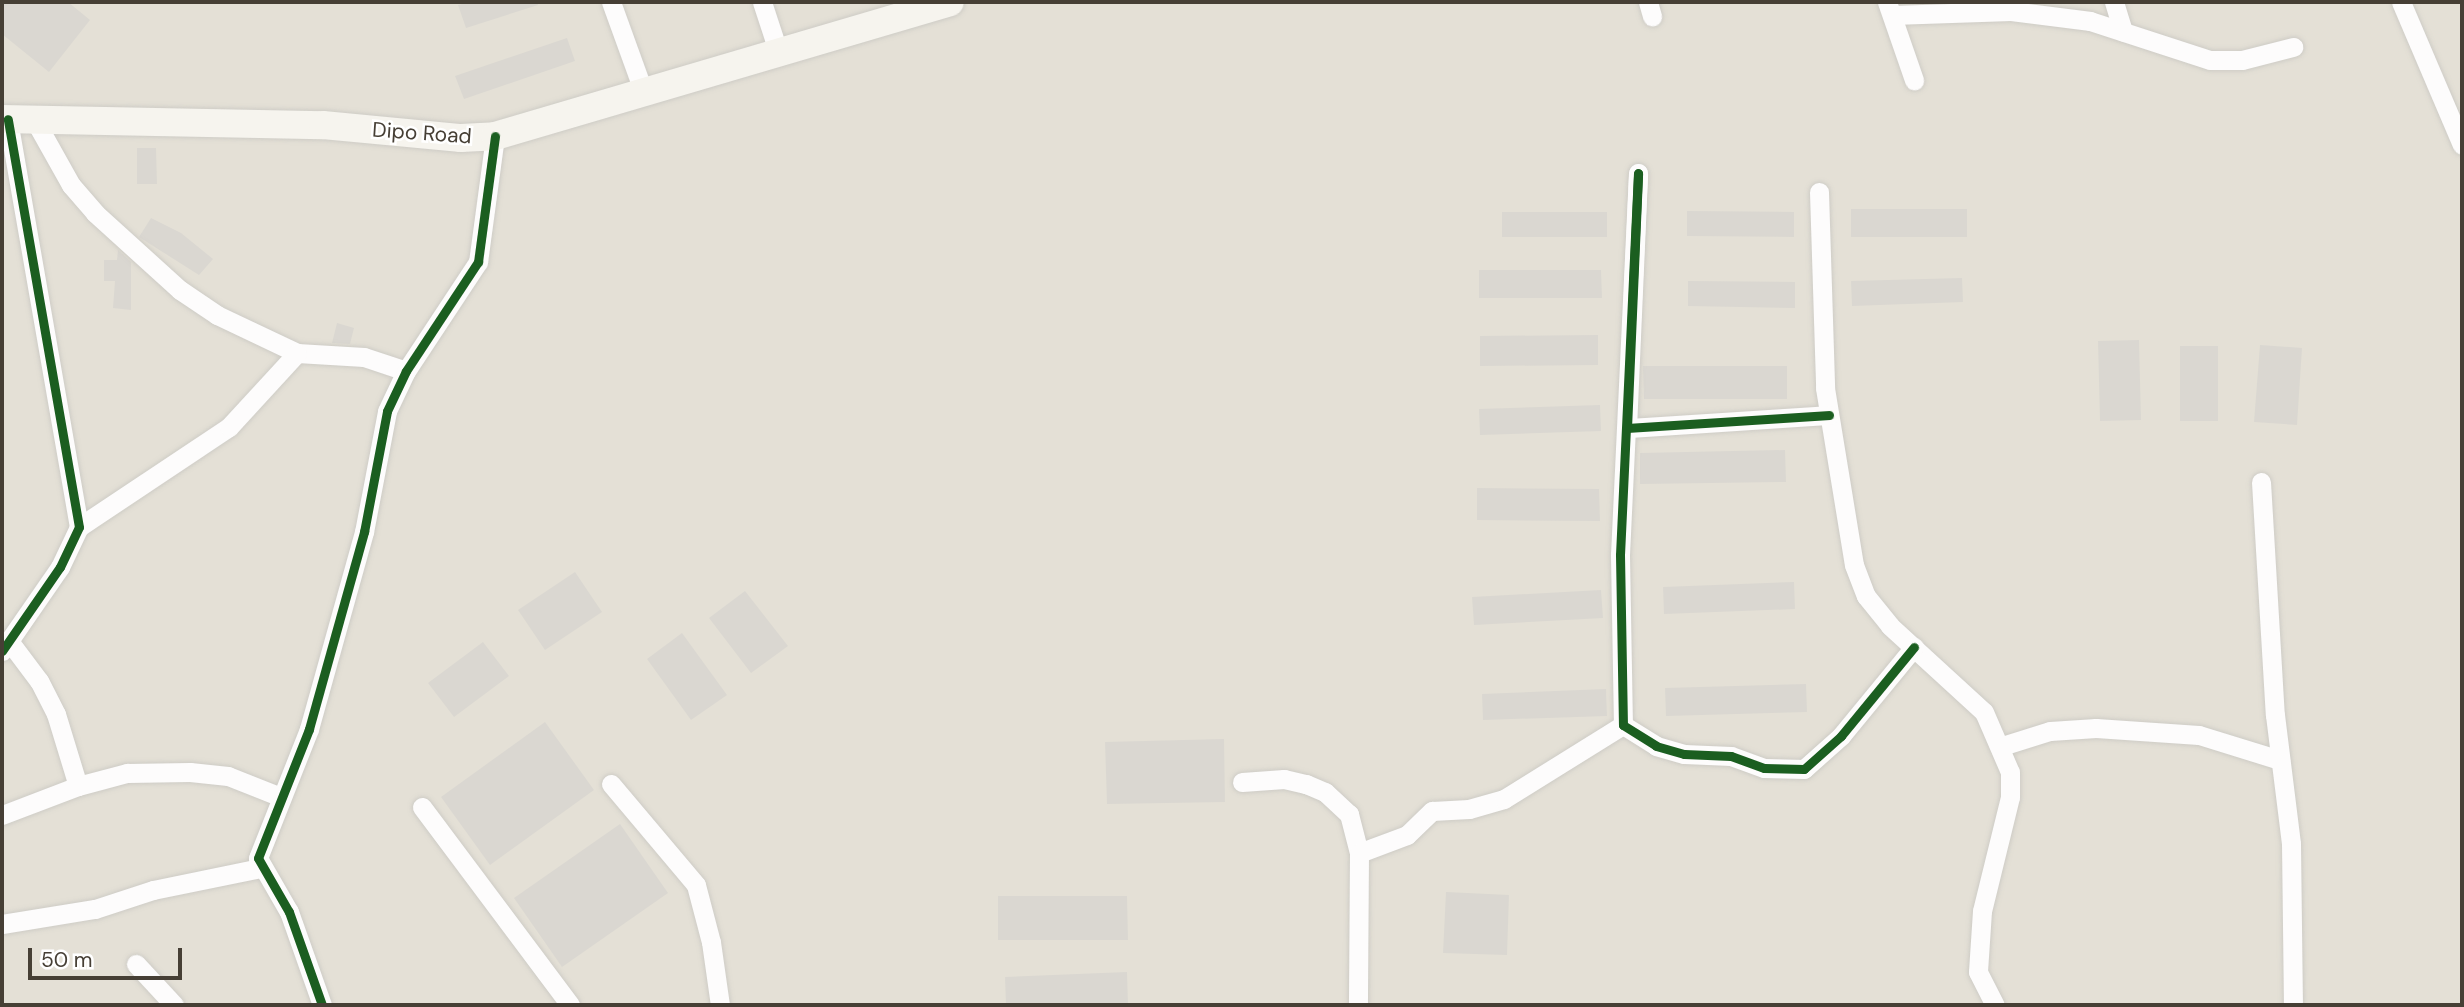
<!DOCTYPE html>
<style>
body{margin:0}
#map{position:relative;width:2464px;height:1007px;overflow:hidden;background:#f0eee9;font-family:"DM Sans",sans-serif}
div>[style]{position:absolute}
.residential>*{inset:0;background:#e4e0d6}
.building>*{inset:0;background:#dad7d1}
.roads{filter:drop-shadow(0 0 2px #ceccc6) drop-shadow(0 0 2px #ceccc6)}
.minor>*{height:19px;margin:-9.5px;padding:0 9.5px;transform-origin:9.5px;border-radius:9.5px;background:#fdfcfc}
.secondary>*{height:28px;margin:-14px;padding:0 14px;transform-origin:14px;border-radius:14px;background:#f6f4ee}
.cycleway>*{height:9px;margin:-4.5px;padding:0 4.5px;transform-origin:4.5px;border-radius:4.5px;background:#1b5e20}
span{translate:-50% -50%;white-space:nowrap;text-align:center;line-height:1.15;-webkit-text-stroke:5px #fff;paint-order:stroke}
.street-label{font-size:21px;color:#463f35}
.frame{position:absolute;inset:0;border:4px solid #463f35;pointer-events:none}
.scale{position:absolute;left:28px;top:948px;width:154px;height:32px;box-sizing:border-box;border:4px solid #463f35;border-top:0;padding-left:9px;font-size:21px;line-height:24px;white-space:nowrap;color:#463f35;-webkit-text-stroke:5px #fff;paint-order:stroke}
</style>
<div id="map">
<div class="residential">
<i style="clip-path:polygon(2px 2px,2462px 2px,2462px 1005px,2px 1005px)"></i>
</div>
<div class="building">
<i style="clip-path:polygon(2px 2px,68px 2px,90px 20px,49px 72px,2px 34px)"></i>
<i style="clip-path:polygon(470px 2px,537px 2px,538px 5px,466px 28px,458px 5px)"></i>
<i style="clip-path:polygon(567px 38px,575px 61px,464px 99px,455px 76px)"></i>
<i style="clip-path:polygon(137px 148px,156px 148px,157px 184px,137px 184px)"></i>
<i style="clip-path:polygon(1851px 209px,1967px 209px,1967px 237px,1851px 237px)"></i>
<i style="clip-path:polygon(1687px 211px,1794px 212px,1794px 237px,1687px 236px)"></i>
<i style="clip-path:polygon(1502px 212px,1607px 212px,1607px 237px,1502px 237px)"></i>
<i style="clip-path:polygon(151px 218px,181px 233px,213px 259px,199px 275px,139px 237px)"></i>
<i style="clip-path:polygon(118px 250px,131px 262px,131px 310px,113px 308px,115px 281px,104px 281px,104px 260px,117px 260px)"></i>
<i style="clip-path:polygon(1479px 270px,1601px 270px,1602px 298px,1479px 298px)"></i>
<i style="clip-path:polygon(1962px 278px,1963px 302px,1852px 306px,1851px 281px)"></i>
<i style="clip-path:polygon(1688px 281px,1795px 282px,1795px 308px,1688px 306px)"></i>
<i style="clip-path:polygon(337px 323px,354px 328px,350px 344px,332px 343px)"></i>
<i style="clip-path:polygon(1598px 335px,1598px 365px,1480px 366px,1480px 336px)"></i>
<i style="clip-path:polygon(2139px 340px,2141px 420px,2100px 421px,2098px 341px)"></i>
<i style="clip-path:polygon(2260px 345px,2302px 348px,2297px 425px,2254px 422px)"></i>
<i style="clip-path:polygon(2180px 346px,2218px 346px,2218px 421px,2180px 421px)"></i>
<i style="clip-path:polygon(1643px 366px,1787px 366px,1787px 399px,1644px 399px)"></i>
<i style="clip-path:polygon(1600px 405px,1601px 431px,1480px 435px,1479px 409px)"></i>
<i style="clip-path:polygon(1785px 450px,1786px 482px,1640px 484px,1640px 453px)"></i>
<i style="clip-path:polygon(1477px 488px,1599px 489px,1600px 521px,1477px 520px)"></i>
<i style="clip-path:polygon(575px 572px,602px 612px,545px 650px,518px 610px)"></i>
<i style="clip-path:polygon(1794px 582px,1795px 609px,1664px 614px,1663px 587px)"></i>
<i style="clip-path:polygon(1601px 590px,1603px 618px,1474px 625px,1472px 597px)"></i>
<i style="clip-path:polygon(745px 591px,788px 646px,751px 673px,709px 618px)"></i>
<i style="clip-path:polygon(682px 633px,727px 695px,691px 720px,647px 659px)"></i>
<i style="clip-path:polygon(483px 642px,509px 676px,454px 717px,428px 683px)"></i>
<i style="clip-path:polygon(1806px 684px,1807px 712px,1666px 716px,1665px 688px)"></i>
<i style="clip-path:polygon(1606px 689px,1607px 716px,1483px 720px,1482px 694px)"></i>
<i style="clip-path:polygon(545px 722px,594px 790px,490px 865px,441px 797px)"></i>
<i style="clip-path:polygon(1224px 739px,1225px 802px,1107px 804px,1105px 742px)"></i>
<i style="clip-path:polygon(620px 824px,668px 893px,562px 967px,514px 898px)"></i>
<i style="clip-path:polygon(1446px 892px,1509px 895px,1507px 955px,1443px 953px)"></i>
<i style="clip-path:polygon(998px 896px,1127px 896px,1128px 940px,998px 940px)"></i>
<i style="clip-path:polygon(1127px 972px,1128px 1005px,1006px 1005px,1005px 977px)"></i>
</div>
<div class="roads">
<div class="minor">
<i style="left:611px;top:2px;width:97px;rotate:70.1deg"></i>
<i style="left:762px;top:2px;width:55px;rotate:71.9deg"></i>
<i style="left:1648px;top:2px;width:15px;rotate:74deg"></i>
<i style="left:1887px;top:2px;width:83px;rotate:70.9deg"></i>
<i style="left:2114px;top:2px;width:31px;rotate:73deg"></i>
<i style="left:2401px;top:2px;width:155px;rotate:66.9deg"></i>
<i style="left:1892px;top:15px;width:119px;rotate:-1.9deg"></i>
<i style="left:2011px;top:11px;width:80px;rotate:7.2deg"></i>
<i style="left:2090px;top:21px;width:126px;rotate:18deg"></i>
<i style="left:2210px;top:60px;width:32px"></i>
<i style="left:2242px;top:60px;width:53px;rotate:-14.3deg"></i>
<i style="left:34px;top:119px;width:76px;rotate:60.7deg"></i>
<i style="left:71px;top:185px;width:37px;rotate:49deg"></i>
<i style="left:95px;top:213px;width:115px;rotate:42.2deg"></i>
<i style="left:180px;top:290px;width:45px;rotate:34deg"></i>
<i style="left:217px;top:315px;width:89px;rotate:25.4deg"></i>
<i style="left:297px;top:353px;width:67px;rotate:3.4deg"></i>
<i style="left:364px;top:357px;width:44px;rotate:18.4deg"></i>
<i style="left:1819px;top:192px;width:196px;rotate:88.2deg"></i>
<i style="left:1825px;top:388px;width:179px;rotate:80.7deg"></i>
<i style="left:1854px;top:565px;width:33px;rotate:69deg"></i>
<i style="left:1866px;top:596px;width:38px;rotate:51deg"></i>
<i style="left:1890px;top:626px;width:127px;rotate:42.5deg"></i>
<i style="left:1984px;top:712px;width:65px;rotate:66.6deg"></i>
<i style="left:2010px;top:772px;width:25px;rotate:90deg"></i>
<i style="left:2010px;top:797px;width:117px;rotate:103.8deg"></i>
<i style="left:1982px;top:911px;width:61px;rotate:93.8deg"></i>
<i style="left:1978px;top:972px;width:37px;rotate:63deg"></i>
<i style="left:1829px;top:415px;width:202px;rotate:176.3deg"></i>
<i style="left:1627px;top:428px;width:255px;rotate:-87.5deg"></i>
<i style="left:1638px;top:173px;width:382px;rotate:92.7deg"></i>
<i style="left:1620px;top:555px;width:170px;rotate:89deg"></i>
<i style="left:1623px;top:725px;width:39px;rotate:32deg"></i>
<i style="left:1656px;top:746px;width:29px;rotate:16deg"></i>
<i style="left:1684px;top:754px;width:47px;rotate:2.4deg"></i>
<i style="left:1731px;top:756px;width:35px;rotate:20deg"></i>
<i style="left:1764px;top:768px;width:40px;rotate:1.4deg"></i>
<i style="left:1804px;top:769px;width:50px;rotate:-41.7deg"></i>
<i style="left:1841px;top:736px;width:115px;rotate:-50.6deg"></i>
<i style="left:2261px;top:482px;width:233px;rotate:86.6deg"></i>
<i style="left:2275px;top:715px;width:130px;rotate:82.9deg"></i>
<i style="left:2291px;top:844px;width:161px;rotate:89.3deg"></i>
<i style="left:79px;top:527px;width:180px;rotate:-33.7deg"></i>
<i style="left:229px;top:427px;width:100px;rotate:-47.4deg"></i>
<i style="left:2px;top:651px;width:102px;rotate:-55.4deg"></i>
<i style="left:60px;top:567px;width:44px;rotate:-64.6deg"></i>
<i style="left:79px;top:527px;width:414px;rotate:-99.9deg"></i>
<i style="left:2002px;top:746px;width:50px;rotate:-17.4deg"></i>
<i style="left:2050px;top:731px;width:46px;rotate:-3.7deg"></i>
<i style="left:2096px;top:728px;width:103px;rotate:3.9deg"></i>
<i style="left:2199px;top:735px;width:85px;rotate:17.2deg"></i>
<i style="left:1242px;top:782px;width:42px;rotate:-4.1deg"></i>
<i style="left:1284px;top:779px;width:23px;rotate:13deg"></i>
<i style="left:1306px;top:784px;width:21px;rotate:23deg"></i>
<i style="left:1325px;top:792px;width:33px;rotate:43deg"></i>
<i style="left:1349px;top:814px;width:40px;rotate:75.6deg"></i>
<i style="left:1359px;top:853px;width:152px;rotate:90.4deg"></i>
<i style="left:611px;top:784px;width:132px;rotate:49.9deg"></i>
<i style="left:696px;top:885px;width:59px;rotate:75.3deg"></i>
<i style="left:711px;top:942px;width:64px;rotate:81.9deg"></i>
<i style="left:78px;top:786px;width:51px;rotate:-14.9deg"></i>
<i style="left:127px;top:773px;width:63px;rotate:-0.9deg"></i>
<i style="left:190px;top:772px;width:38px;rotate:6deg"></i>
<i style="left:228px;top:776px;width:57px;rotate:21.6deg"></i>
<i style="left:422px;top:807px;width:247px;rotate:53.2deg"></i>
<i style="left:2px;top:815px;width:81px;rotate:-20.9deg"></i>
<i style="left:78px;top:786px;width:75px;rotate:-107deg"></i>
<i style="left:56px;top:714px;width:37px;rotate:-117deg"></i>
<i style="left:39px;top:681px;width:50px;rotate:-126.9deg"></i>
<i style="left:1359px;top:853px;width:51px;rotate:-20.6deg"></i>
<i style="left:1407px;top:835px;width:35px;rotate:-44deg"></i>
<i style="left:1432px;top:811px;width:37px;rotate:-3deg"></i>
<i style="left:1469px;top:809px;width:36px;rotate:-16deg"></i>
<i style="left:1504px;top:799px;width:140px;rotate:-31.9deg"></i>
<i style="left:2px;top:924px;width:94px;rotate:-9.2deg"></i>
<i style="left:95px;top:909px;width:61px;rotate:-18.1deg"></i>
<i style="left:153px;top:890px;width:109px;rotate:-11.6deg"></i>
<i style="left:136px;top:964px;width:56px;rotate:47.2deg"></i>
<i style="left:322px;top:1005px;width:99px;rotate:-109.5deg"></i>
<i style="left:289px;top:912px;width:62px;rotate:-119.9deg"></i>
<i style="left:258px;top:858px;width:139px;rotate:-68.4deg"></i>
<i style="left:309px;top:729px;width:205px;rotate:-74.4deg"></i>
<i style="left:364px;top:532px;width:123px;rotate:-79.2deg"></i>
<i style="left:387px;top:411px;width:44px;rotate:-64.6deg"></i>
<i style="left:406px;top:371px;width:131px;rotate:-56.6deg"></i>
<i style="left:478px;top:262px;width:127px;rotate:-82.3deg"></i>
</div>
<div class="secondary">
<i style="left:2px;top:119px;width:321px;rotate:1.1deg"></i>
<i style="left:323px;top:125px;width:139px;rotate:5.4deg"></i>
<i style="left:461px;top:138px;width:34px;rotate:-3deg"></i>
<i style="left:495px;top:136px;width:474px;rotate:-16.4deg"></i>
</div>
</div>
<div class="cycleway">
<i style="left:1829px;top:415px;width:202px;rotate:176.3deg"></i>
<i style="left:1627px;top:428px;width:255px;rotate:-87.5deg"></i>
<i style="left:1638px;top:173px;width:382px;rotate:92.7deg"></i>
<i style="left:1620px;top:555px;width:170px;rotate:89deg"></i>
<i style="left:1623px;top:725px;width:39px;rotate:32deg"></i>
<i style="left:1656px;top:746px;width:29px;rotate:16deg"></i>
<i style="left:1684px;top:754px;width:47px;rotate:2.4deg"></i>
<i style="left:1731px;top:756px;width:35px;rotate:20deg"></i>
<i style="left:1764px;top:768px;width:40px;rotate:1.4deg"></i>
<i style="left:1804px;top:769px;width:50px;rotate:-41.7deg"></i>
<i style="left:1841px;top:736px;width:115px;rotate:-50.6deg"></i>
<i style="left:2px;top:651px;width:102px;rotate:-55.4deg"></i>
<i style="left:60px;top:567px;width:44px;rotate:-64.6deg"></i>
<i style="left:79px;top:527px;width:414px;rotate:-99.9deg"></i>
<i style="left:322px;top:1005px;width:99px;rotate:-109.5deg"></i>
<i style="left:289px;top:912px;width:62px;rotate:-119.9deg"></i>
<i style="left:258px;top:858px;width:139px;rotate:-68.4deg"></i>
<i style="left:309px;top:729px;width:205px;rotate:-74.4deg"></i>
<i style="left:364px;top:532px;width:123px;rotate:-79.2deg"></i>
<i style="left:387px;top:411px;width:44px;rotate:-64.6deg"></i>
<i style="left:406px;top:371px;width:131px;rotate:-56.6deg"></i>
<i style="left:478px;top:262px;width:127px;rotate:-82.3deg"></i>
</div>
<div class="street-label">
<span style="left:422px;top:133px;rotate:4deg">Dipo Road</span>
</div>
<div class="frame"></div>
<div class="scale">50 m</div>
</div>
